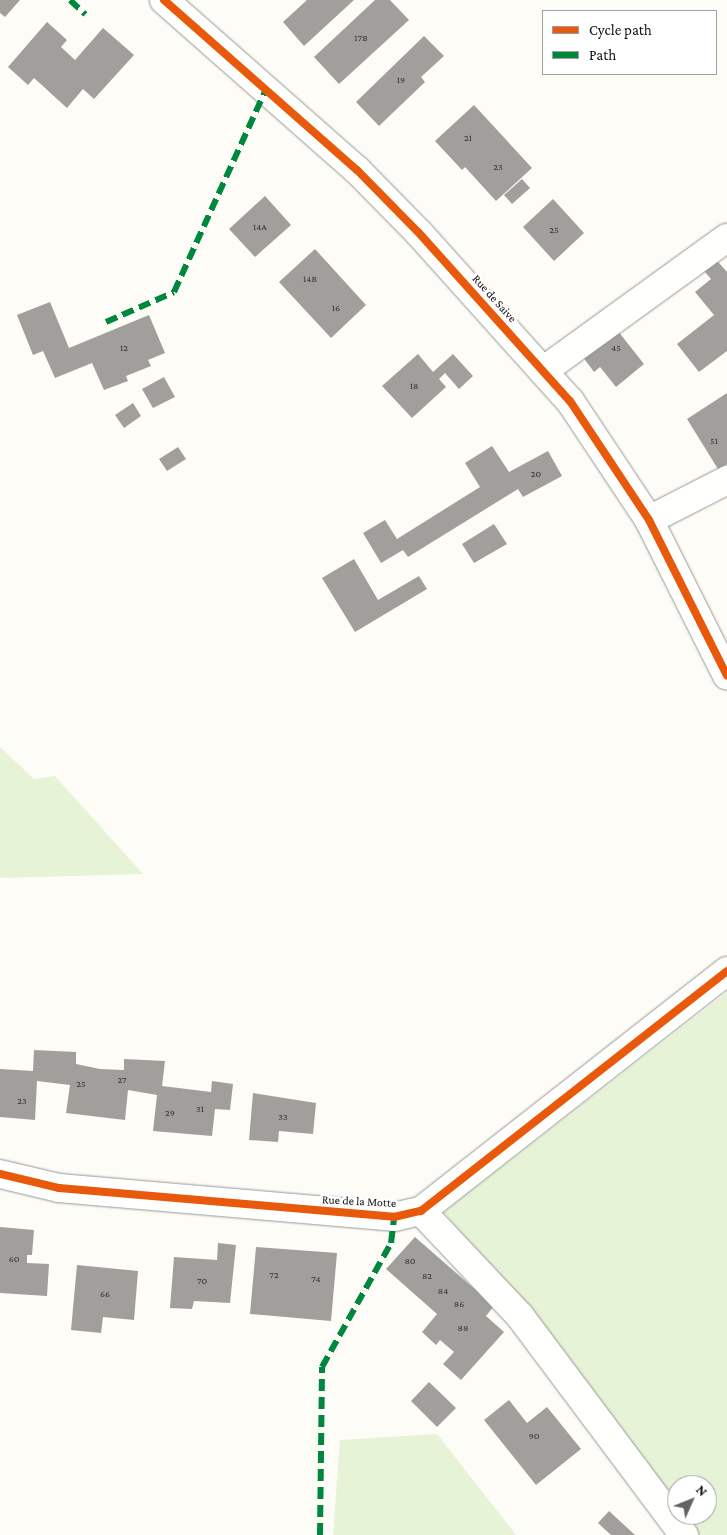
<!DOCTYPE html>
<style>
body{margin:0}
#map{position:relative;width:727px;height:1535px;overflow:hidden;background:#fdfcf7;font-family:"Crimson Pro",serif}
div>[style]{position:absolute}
.green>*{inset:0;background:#e7f3d7}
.building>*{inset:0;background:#a19f9c}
.roads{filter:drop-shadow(0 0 1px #979795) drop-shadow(0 0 1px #979795)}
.minor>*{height:28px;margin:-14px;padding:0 14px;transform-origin:14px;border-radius:14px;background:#fffffe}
.quiet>*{height:6px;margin-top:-3px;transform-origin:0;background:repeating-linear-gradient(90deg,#00873e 0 12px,transparent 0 18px)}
.cycleway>*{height:8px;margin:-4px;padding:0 4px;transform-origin:4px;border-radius:4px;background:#e8590c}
span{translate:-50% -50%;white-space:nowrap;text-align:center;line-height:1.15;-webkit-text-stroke:5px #fff;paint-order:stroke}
.number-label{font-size:10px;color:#353434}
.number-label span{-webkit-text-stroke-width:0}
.street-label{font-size:12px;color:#111}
.legend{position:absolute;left:542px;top:10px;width:175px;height:65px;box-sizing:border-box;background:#fff;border:1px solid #a0a0a0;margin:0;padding:6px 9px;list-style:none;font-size:15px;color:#111}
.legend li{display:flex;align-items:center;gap:10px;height:25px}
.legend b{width:25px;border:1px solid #a0a0a0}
.north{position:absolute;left:667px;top:1475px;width:50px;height:50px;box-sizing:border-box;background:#fff;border:1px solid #a0a0a0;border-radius:50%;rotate:46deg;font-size:14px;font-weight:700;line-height:20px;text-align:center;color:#111}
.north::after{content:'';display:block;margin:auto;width:18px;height:22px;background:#646362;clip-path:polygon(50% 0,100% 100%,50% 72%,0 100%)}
</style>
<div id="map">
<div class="green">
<i style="clip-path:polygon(0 747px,34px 779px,55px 776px,143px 874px,0 878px)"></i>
<i style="clip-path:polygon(727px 992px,727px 1535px,700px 1535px,684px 1515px,707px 1515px,707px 1485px,677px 1485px,677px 1506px,444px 1212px)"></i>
<i style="clip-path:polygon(437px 1434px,516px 1535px,333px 1535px,340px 1440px)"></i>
</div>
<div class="building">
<i style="clip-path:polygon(0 0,20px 0,5px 17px,0 13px)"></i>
<i style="clip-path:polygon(307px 0,354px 0,304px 46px,283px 22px)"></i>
<i style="clip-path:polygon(375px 0,390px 0,409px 20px,339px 84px,314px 57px)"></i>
<i style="clip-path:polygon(47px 22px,67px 40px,61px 47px,75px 60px,103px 28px,134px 55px,94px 99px,83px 89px,67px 108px,34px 78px,28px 85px,8px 67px)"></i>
<i style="clip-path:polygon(424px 36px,444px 56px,421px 77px,425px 82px,379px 126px,356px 102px)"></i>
<i style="clip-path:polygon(474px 105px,532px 168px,496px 201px,465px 167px,462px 170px,435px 141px)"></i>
<i style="clip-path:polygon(522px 179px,530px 188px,512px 204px,504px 195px)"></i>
<i style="clip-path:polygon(265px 196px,291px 225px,255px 257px,229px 229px)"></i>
<i style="clip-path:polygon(553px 199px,584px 233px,554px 261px,523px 227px)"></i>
<i style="clip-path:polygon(315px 249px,366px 305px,331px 338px,279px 282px)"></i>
<i style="clip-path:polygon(711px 254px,727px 272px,727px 351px,699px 372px,677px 344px,714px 315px,695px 292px,711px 279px,699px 265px)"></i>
<i style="clip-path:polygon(50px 302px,69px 348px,149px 315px,165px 353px,148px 360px,151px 366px,126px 376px,128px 381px,104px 390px,92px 363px,55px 378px,43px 351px,33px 355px,17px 315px)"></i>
<i style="clip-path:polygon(614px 326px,644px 364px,616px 387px,600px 367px,594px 372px,580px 353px)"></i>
<i style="clip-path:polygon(418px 354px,433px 372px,453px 354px,473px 376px,459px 389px,445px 373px,439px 379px,446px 387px,412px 418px,382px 386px)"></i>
<i style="clip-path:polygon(164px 377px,175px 397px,153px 408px,142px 389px)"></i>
<i style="clip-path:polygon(727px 393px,727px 464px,718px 469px,687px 419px)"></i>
<i style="clip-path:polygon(133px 403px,141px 416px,124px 428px,115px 415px)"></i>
<i style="clip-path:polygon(492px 446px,509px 472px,548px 451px,562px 476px,523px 497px,518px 489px,408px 557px,403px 550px,381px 563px,363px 533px,385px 520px,397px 539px,480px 487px,465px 463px)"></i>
<i style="clip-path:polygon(178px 447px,186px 459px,167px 471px,159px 459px)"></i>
<i style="clip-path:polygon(494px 524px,507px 544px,474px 563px,462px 544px)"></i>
<i style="clip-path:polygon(354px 559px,378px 600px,419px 576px,427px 589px,355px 632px,322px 578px)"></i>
<i style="clip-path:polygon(34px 1050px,76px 1052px,76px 1064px,100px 1069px,124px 1070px,124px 1059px,165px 1061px,162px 1086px,211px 1092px,212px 1081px,233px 1084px,230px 1110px,215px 1109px,212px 1136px,153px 1131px,157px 1095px,128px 1090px,125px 1120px,66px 1113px,70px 1085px,37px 1081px,35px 1120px,0 1117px,0 1069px,33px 1071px)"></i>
<i style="clip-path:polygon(253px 1093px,316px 1103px,313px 1134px,279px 1131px,278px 1142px,249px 1140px)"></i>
<i style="clip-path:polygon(0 1227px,34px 1230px,32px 1255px,27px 1255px,27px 1263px,49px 1264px,47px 1296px,0 1293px)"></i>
<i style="clip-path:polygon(415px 1237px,494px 1306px,486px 1316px,504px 1332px,461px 1380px,443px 1364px,454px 1352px,440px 1340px,436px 1345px,422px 1332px,437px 1314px,386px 1269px)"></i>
<i style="clip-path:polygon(218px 1243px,236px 1245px,230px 1303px,194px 1301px,192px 1309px,170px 1308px,174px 1257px,217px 1260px)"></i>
<i style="clip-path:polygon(256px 1247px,337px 1253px,331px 1321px,250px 1314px)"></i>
<i style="clip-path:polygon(77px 1265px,138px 1271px,134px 1320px,103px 1317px,101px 1333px,71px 1330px)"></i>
<i style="clip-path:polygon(429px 1382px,456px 1408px,437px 1427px,411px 1401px)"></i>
<i style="clip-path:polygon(509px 1400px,527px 1423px,547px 1407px,581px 1449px,536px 1485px,484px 1420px)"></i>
<i style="clip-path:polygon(609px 1511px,635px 1535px,611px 1535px,598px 1523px)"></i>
</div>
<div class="roads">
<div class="minor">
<i style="left:164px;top:0;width:257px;rotate:41.4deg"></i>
<i style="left:357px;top:170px;width:88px;rotate:45.5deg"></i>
<i style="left:419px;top:233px;width:226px;rotate:48.1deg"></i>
<i style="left:570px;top:401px;width:143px;rotate:56.4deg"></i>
<i style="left:649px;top:520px;width:174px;rotate:63.4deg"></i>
<i style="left:543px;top:371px;width:227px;rotate:-35.9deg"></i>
<i style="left:649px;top:520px;width:88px;rotate:-27.1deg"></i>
<i style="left:0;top:1174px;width:61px;rotate:13.3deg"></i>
<i style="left:59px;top:1188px;width:336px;rotate:4.9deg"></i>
<i style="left:394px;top:1217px;width:28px;rotate:-13deg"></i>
<i style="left:421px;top:1211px;width:389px;rotate:-38.1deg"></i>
<i style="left:421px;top:1211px;width:144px;rotate:46.7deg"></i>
<i style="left:520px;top:1316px;width:274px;rotate:53.2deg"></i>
</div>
</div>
<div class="quiet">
<i style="left:70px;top:0;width:21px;rotate:43deg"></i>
<i style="left:106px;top:322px;width:74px;rotate:-23.8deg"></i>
<i style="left:174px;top:292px;width:223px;rotate:-65.6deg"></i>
<i style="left:320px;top:1535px;width:168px;rotate:-89.3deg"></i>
<i style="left:322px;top:1367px;width:142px;rotate:-60.9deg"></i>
<i style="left:391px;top:1243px;width:26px;rotate:-83deg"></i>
</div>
<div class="cycleway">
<i style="left:164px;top:0;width:257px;rotate:41.4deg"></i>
<i style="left:357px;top:170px;width:88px;rotate:45.5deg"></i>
<i style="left:419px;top:233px;width:226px;rotate:48.1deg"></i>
<i style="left:570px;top:401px;width:143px;rotate:56.4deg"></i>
<i style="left:649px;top:520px;width:174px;rotate:63.4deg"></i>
<i style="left:0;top:1174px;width:61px;rotate:13.3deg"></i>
<i style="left:59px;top:1188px;width:336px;rotate:4.9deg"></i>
<i style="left:394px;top:1217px;width:28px;rotate:-13deg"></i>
<i style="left:421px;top:1211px;width:389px;rotate:-38.1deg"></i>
</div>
<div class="number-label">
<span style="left:361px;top:38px">17B</span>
<span style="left:401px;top:80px">19</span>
<span style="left:468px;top:138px">21</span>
<span style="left:498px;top:167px">23</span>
<span style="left:260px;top:227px">14A</span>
<span style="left:554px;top:230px">25</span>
<span style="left:310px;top:279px">14B</span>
<span style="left:336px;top:308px">16</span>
<span style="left:124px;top:348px">12</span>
<span style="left:616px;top:348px">45</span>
<span style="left:414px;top:386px">18</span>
<span style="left:714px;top:441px">51</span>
<span style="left:536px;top:474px">20</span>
<span style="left:122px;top:1080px">27</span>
<span style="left:81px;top:1084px">25</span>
<span style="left:22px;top:1101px">23</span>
<span style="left:200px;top:1109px">31</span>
<span style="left:170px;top:1113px">29</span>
<span style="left:283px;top:1117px">33</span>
<span style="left:14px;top:1259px">60</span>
<span style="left:410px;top:1261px">80</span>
<span style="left:274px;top:1275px">72</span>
<span style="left:427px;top:1276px">82</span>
<span style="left:316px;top:1279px">74</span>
<span style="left:202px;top:1281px">70</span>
<span style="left:443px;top:1291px">84</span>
<span style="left:105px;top:1294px">66</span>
<span style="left:459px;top:1304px">86</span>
<span style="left:463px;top:1328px">88</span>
<span style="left:534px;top:1436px">90</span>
</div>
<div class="street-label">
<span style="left:494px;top:299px;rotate:48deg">Rue de Saive</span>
<span style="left:359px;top:1202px;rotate:3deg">Rue de la Motte</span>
</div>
<ul class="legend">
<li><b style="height:6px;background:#e8590c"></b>Cycle path</li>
<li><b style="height:6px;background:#00873e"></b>Path</li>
</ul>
<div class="north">N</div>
</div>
